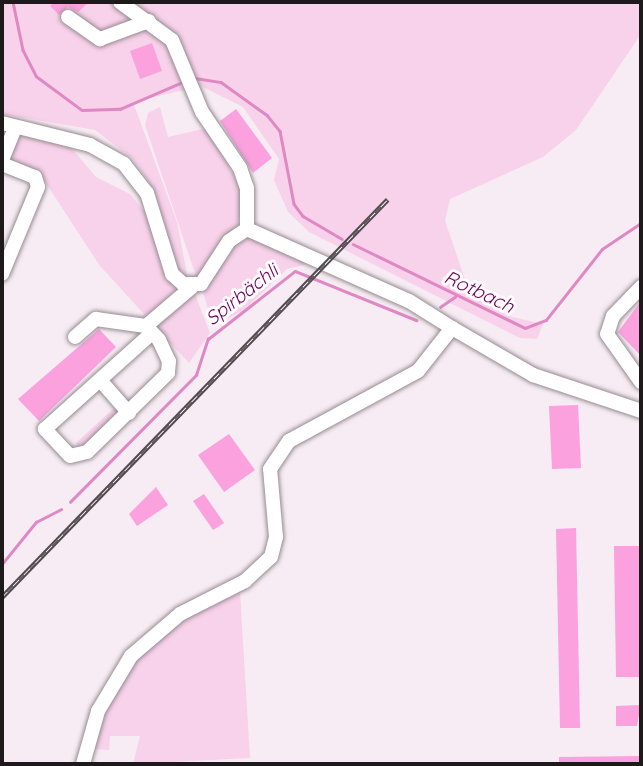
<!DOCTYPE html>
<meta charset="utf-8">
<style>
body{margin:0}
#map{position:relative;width:643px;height:766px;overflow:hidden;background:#f7ecf3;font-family:Quicksand,sans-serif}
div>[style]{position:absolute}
.green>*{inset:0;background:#f8d1ea}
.stream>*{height:2.5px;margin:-1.25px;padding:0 1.25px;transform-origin:1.25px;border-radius:1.25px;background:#df88c4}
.building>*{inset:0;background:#faa1de}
.roads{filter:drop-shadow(0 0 2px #958b91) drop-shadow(0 0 2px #958b91)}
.minor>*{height:14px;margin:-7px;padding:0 7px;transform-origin:7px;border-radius:7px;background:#fff}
.rail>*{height:5px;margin-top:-2.5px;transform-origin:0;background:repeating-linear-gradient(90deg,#fefcfd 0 8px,#514b4f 0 16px);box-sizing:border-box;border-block:2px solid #514b4f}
span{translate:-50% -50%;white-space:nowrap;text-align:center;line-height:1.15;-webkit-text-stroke:6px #fefcfd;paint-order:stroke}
.water-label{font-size:19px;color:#6e0059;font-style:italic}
.frame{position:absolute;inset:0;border:4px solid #1e1a1c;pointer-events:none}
</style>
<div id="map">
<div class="green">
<i style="clip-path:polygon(2px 2px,641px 2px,641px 34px,576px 130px,543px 157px,450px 199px,445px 221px,469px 291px,508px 316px,543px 324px,537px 339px,520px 338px,309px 232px,288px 212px,274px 180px,279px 159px,243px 107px,201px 86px,133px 102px,177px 222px,188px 279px,176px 271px,153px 188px,133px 159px,95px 130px,2px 114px)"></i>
<i style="clip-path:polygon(160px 107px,168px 137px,207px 128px,242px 190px,238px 225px,197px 279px,145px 125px,148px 113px)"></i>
<i style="clip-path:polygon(26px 134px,69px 145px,96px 177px,130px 194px,155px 225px,177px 288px,153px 312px,145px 315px,100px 266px,40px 174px,7px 159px,18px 136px)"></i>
<i style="clip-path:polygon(251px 236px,312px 263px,287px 269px,244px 310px,213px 326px,203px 292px,233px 246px)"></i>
<i style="clip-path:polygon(195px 294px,210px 333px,189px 363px,154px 326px)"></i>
<i style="clip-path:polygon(115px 407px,122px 410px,79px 449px,76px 443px)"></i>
<i style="clip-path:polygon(240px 592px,250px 758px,133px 764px,140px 736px,110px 736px,109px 750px,95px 749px,91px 762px,97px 727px,130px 664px,168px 627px)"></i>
</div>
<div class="stream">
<i style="left:13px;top:2px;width:49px;rotate:78.2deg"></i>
<i style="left:23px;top:50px;width:29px;rotate:63deg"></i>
<i style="left:36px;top:76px;width:57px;rotate:36.5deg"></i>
<i style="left:82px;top:110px;width:38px;rotate:-2deg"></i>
<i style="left:120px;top:109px;width:71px;rotate:-23.3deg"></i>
<i style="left:195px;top:78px;width:26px;rotate:9deg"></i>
<i style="left:221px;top:82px;width:57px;rotate:35.7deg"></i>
<i style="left:267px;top:115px;width:21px;rotate:51deg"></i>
<i style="left:280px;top:131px;width:74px;rotate:79.1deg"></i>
<i style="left:294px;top:204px;width:15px;rotate:53deg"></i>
<i style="left:303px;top:216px;width:45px;rotate:30.5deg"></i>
<i style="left:353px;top:244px;width:191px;rotate:26deg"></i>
<i style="left:525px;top:328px;width:22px;rotate:-21deg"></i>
<i style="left:546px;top:320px;width:90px;rotate:-51.7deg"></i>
<i style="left:602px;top:249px;width:47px;rotate:-33.7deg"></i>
<i style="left:440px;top:307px;width:18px;rotate:-34deg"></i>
<i style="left:70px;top:502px;width:179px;rotate:-45.2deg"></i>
<i style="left:196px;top:375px;width:38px;rotate:-72deg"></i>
<i style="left:208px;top:339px;width:110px;rotate:-38deg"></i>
<i style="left:295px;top:271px;width:131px;rotate:22deg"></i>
<i style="left:2px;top:564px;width:54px;rotate:-51deg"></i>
<i style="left:36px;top:522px;width:28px;rotate:-27deg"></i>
</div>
<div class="building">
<i style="clip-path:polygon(54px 2px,89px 2px,78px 12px,68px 7px,59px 15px,50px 6px)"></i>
<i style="clip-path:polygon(152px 43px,162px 71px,140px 79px,130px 51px)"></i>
<i style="clip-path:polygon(236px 109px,272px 158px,253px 173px,220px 121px)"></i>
<i style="clip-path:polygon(641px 301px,641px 356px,618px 332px)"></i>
<i style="clip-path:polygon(99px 329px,116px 347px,39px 421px,18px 399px)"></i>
<i style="clip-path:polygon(578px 405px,581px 468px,552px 469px,549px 406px)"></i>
<i style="clip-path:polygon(229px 434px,255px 470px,224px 492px,198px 455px)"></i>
<i style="clip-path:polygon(156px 487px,168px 505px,137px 526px,129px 514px)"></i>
<i style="clip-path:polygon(204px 494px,224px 523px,213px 530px,193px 501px)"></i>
<i style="clip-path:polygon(576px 528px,580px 728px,560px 728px,556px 529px)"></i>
<i style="clip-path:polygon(614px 546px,641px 546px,641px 677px,616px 677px)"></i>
<i style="clip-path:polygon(641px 705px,637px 726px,616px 726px,616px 706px)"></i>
<i style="clip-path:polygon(641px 756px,641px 764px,559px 764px,559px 757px)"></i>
</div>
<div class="roads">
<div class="minor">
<i style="left:120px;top:2px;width:64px;rotate:36.2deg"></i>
<i style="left:172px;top:40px;width:78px;rotate:67.4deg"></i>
<i style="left:202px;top:112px;width:68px;rotate:55.8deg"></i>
<i style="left:240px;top:168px;width:21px;rotate:71deg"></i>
<i style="left:247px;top:188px;width:41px;rotate:90deg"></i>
<i style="left:247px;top:229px;width:177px;rotate:24deg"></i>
<i style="left:409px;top:301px;width:51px;rotate:32.1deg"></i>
<i style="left:68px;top:17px;width:39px;rotate:35deg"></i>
<i style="left:100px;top:39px;width:52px;rotate:-20.2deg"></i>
<i style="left:2px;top:123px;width:91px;rotate:14deg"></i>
<i style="left:90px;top:145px;width:39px;rotate:29deg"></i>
<i style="left:124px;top:164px;width:37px;rotate:52deg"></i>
<i style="left:147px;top:193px;width:85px;rotate:72.8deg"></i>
<i style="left:172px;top:274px;width:15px;rotate:42deg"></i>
<i style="left:183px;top:284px;width:18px"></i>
<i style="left:201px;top:284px;width:51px;rotate:-56.9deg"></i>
<i style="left:229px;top:241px;width:22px;rotate:-34deg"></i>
<i style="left:2px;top:160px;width:35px;rotate:-68deg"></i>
<i style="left:2px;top:164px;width:35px;rotate:22deg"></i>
<i style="left:35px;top:177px;width:10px;rotate:73deg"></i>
<i style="left:38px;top:187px;width:94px;rotate:112.5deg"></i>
<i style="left:641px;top:287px;width:40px;rotate:134deg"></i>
<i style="left:613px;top:316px;width:19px;rotate:108deg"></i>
<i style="left:607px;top:334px;width:59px;rotate:54.7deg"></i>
<i style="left:146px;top:326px;width:19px;rotate:47deg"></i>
<i style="left:159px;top:340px;width:23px;rotate:65deg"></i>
<i style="left:169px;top:361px;width:12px;rotate:95deg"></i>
<i style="left:168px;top:373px;width:113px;rotate:135.7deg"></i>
<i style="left:87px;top:452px;width:17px;rotate:167deg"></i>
<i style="left:70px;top:456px;width:37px;rotate:-133deg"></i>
<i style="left:45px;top:429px;width:144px;rotate:-41.9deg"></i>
<i style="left:75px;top:337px;width:28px;rotate:-41deg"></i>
<i style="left:96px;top:319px;width:50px;rotate:8deg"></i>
<i style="left:146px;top:326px;width:60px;rotate:-40.3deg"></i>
<i style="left:100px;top:380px;width:44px;rotate:48.7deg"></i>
<i style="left:83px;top:764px;width:55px;rotate:-74.2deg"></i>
<i style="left:98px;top:711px;width:64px;rotate:-59deg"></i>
<i style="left:131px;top:656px;width:65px;rotate:-40.6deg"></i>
<i style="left:180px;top:614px;width:73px;rotate:-26.9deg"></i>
<i style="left:245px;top:581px;width:35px;rotate:-43deg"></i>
<i style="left:271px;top:557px;width:21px;rotate:-76deg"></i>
<i style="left:276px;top:537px;width:68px;rotate:-95deg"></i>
<i style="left:270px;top:469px;width:34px;rotate:-56deg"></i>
<i style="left:289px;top:441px;width:147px;rotate:-28.5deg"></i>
<i style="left:418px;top:371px;width:55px;rotate:-51.7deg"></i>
<i style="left:452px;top:328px;width:94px;rotate:30.1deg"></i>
<i style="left:533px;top:375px;width:114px;rotate:18.4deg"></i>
</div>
</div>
<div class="rail">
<i style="left:2px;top:597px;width:554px;rotate:-45.88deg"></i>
</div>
<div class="water-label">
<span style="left:479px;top:292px;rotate:25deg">Rotbach</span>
<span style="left:242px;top:295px;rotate:-38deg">Spirbächli</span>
</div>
<div class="frame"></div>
</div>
